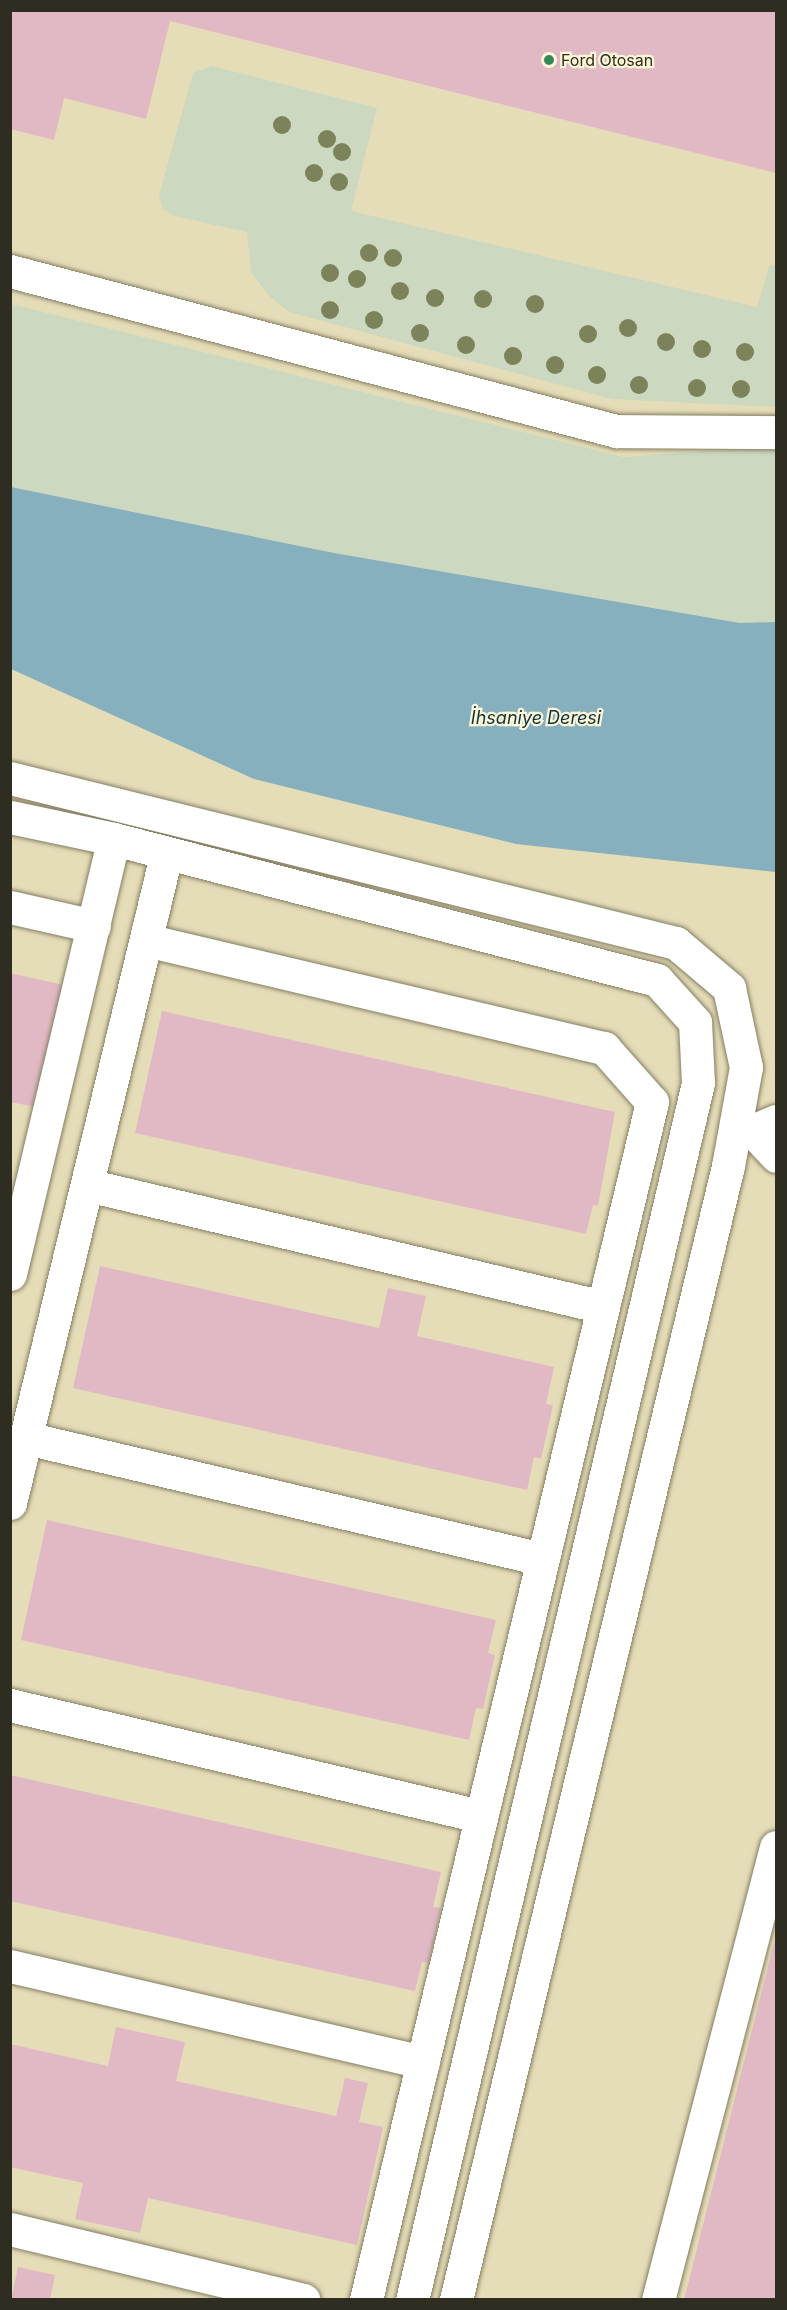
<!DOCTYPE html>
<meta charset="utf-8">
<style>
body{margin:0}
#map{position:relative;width:787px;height:2310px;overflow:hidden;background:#efe8ca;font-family:Inter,sans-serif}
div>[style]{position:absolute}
.built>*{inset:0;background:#e5ddb8}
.green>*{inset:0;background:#ccd8c0}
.water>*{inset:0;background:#86b0bd}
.building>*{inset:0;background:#e1b9c4}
.roads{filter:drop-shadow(0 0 2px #847e62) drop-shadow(0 0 2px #847e62)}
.minor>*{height:33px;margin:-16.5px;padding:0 16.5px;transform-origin:16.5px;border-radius:16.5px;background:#fff}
.major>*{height:33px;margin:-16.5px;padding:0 16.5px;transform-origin:16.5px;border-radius:16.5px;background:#fff}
.trees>*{width:18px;height:18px;margin:-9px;border-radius:50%;background:#7c835b}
.dots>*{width:16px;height:16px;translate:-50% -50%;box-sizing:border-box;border:3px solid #fdf6d7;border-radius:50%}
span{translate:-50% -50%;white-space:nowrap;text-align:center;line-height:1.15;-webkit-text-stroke:4.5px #fdf6d7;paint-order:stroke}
.poi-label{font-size:16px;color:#2f2d21}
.left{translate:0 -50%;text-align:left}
.water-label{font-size:18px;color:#0e3640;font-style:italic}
.frame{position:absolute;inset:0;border:12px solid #2f2d21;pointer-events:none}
</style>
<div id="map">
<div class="built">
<i style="clip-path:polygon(11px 11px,776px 11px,776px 2299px,11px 2300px)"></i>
</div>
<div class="green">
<i style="clip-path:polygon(212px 66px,377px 108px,351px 211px,757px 307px,770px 264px,776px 266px,776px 407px,612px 399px,289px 312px,269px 296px,251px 272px,247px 232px,174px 216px,162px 208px,159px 195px,193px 73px)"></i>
<i style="clip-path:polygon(11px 304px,623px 457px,776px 446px,776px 622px,740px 623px,334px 553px,11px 487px)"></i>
</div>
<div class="water">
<i style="clip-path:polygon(11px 487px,334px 553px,740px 623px,776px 622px,776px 872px,516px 844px,254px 779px,11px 669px)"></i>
</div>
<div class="building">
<i style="clip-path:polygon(10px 10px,776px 10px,776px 173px,170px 21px,146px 119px,64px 98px,54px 140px,10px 129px)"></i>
<i style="clip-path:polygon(10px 973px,64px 985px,36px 1107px,10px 1102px)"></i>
<i style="clip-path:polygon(162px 1011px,615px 1112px,598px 1206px,593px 1205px,586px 1234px,135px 1133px)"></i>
<i style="clip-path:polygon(100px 1266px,379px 1328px,388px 1288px,426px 1296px,417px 1336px,554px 1367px,546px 1404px,553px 1405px,541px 1459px,534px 1457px,527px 1490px,73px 1388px)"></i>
<i style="clip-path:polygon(47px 1520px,496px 1620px,488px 1653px,495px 1655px,483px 1709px,476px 1708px,469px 1740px,21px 1640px)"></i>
<i style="clip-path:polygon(10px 1775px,441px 1872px,433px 1907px,441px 1908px,429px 1963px,422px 1962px,415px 1991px,10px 1901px)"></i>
<i style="clip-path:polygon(776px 1935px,776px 2300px,684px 2300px)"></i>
<i style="clip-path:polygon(116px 2027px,185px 2042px,176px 2081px,336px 2116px,345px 2078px,368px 2083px,359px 2122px,383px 2127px,357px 2245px,148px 2198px,140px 2233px,75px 2219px,83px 2183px,10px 2167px,10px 2044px,108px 2066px)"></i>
<i style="clip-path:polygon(18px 2267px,55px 2275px,50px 2300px,11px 2300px)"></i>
</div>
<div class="roads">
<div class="minor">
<i style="left:10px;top:271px;width:627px;rotate:14.79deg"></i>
<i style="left:616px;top:431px;width:160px;rotate:0.4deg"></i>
<i style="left:10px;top:907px;width:86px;rotate:12.7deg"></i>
<i style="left:146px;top:940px;width:471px;rotate:13.3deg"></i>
<i style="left:604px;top:1048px;width:72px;rotate:48.4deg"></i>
<i style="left:652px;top:1102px;width:1232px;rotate:103.43deg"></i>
<i style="left:776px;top:1121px;width:25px;rotate:157deg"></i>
<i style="left:753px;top:1131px;width:34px;rotate:47deg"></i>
<i style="left:87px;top:1185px;width:530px;rotate:13.3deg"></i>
<i style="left:10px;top:1274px;width:447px;rotate:-76.6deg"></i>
<i style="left:26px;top:1438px;width:530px;rotate:13.2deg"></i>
<i style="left:10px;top:1503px;width:667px;rotate:-76.46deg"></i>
<i style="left:10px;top:1705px;width:484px;rotate:13.3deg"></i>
<i style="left:10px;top:1966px;width:424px;rotate:13.1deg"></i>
<i style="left:10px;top:2229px;width:302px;rotate:13.6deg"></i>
<i style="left:658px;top:2300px;width:468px;rotate:-75.4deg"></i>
</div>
<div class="major">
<i style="left:10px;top:778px;width:686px;rotate:13.91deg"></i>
<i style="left:676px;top:943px;width:70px;rotate:40.3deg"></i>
<i style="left:729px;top:988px;width:81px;rotate:77.9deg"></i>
<i style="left:746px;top:1067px;width:101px;rotate:100.3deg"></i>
<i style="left:728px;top:1166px;width:1166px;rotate:103.49deg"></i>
<i style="left:10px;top:817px;width:106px;rotate:11.9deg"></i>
<i style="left:114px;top:839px;width:561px;rotate:14.56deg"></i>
<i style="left:657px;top:980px;width:57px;rotate:47.9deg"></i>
<i style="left:695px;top:1022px;width:61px;rotate:87.2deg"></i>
<i style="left:698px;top:1083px;width:1250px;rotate:103.22deg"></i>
</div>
</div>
<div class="trees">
<i style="left:282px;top:125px"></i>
<i style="left:327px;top:139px"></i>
<i style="left:342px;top:152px"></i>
<i style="left:314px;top:173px"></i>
<i style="left:339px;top:182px"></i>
<i style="left:369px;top:253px"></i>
<i style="left:393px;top:258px"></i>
<i style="left:330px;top:273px"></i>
<i style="left:357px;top:279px"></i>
<i style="left:400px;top:291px"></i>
<i style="left:435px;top:298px"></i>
<i style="left:483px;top:299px"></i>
<i style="left:535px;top:304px"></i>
<i style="left:330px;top:310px"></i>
<i style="left:374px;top:320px"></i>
<i style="left:628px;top:328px"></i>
<i style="left:420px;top:333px"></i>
<i style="left:588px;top:334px"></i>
<i style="left:666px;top:342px"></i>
<i style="left:466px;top:345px"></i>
<i style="left:702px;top:349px"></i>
<i style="left:745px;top:352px"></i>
<i style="left:513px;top:356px"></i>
<i style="left:555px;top:365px"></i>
<i style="left:597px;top:375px"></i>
<i style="left:639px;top:385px"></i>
<i style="left:697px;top:388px"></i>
<i style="left:741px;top:389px"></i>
</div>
<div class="dots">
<i style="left:549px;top:60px;background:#33885b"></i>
</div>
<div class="poi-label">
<span class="left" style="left:561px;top:60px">Ford Otosan</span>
</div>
<div class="water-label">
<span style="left:536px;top:718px">İhsaniye Deresi</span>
</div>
<div class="frame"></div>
</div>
